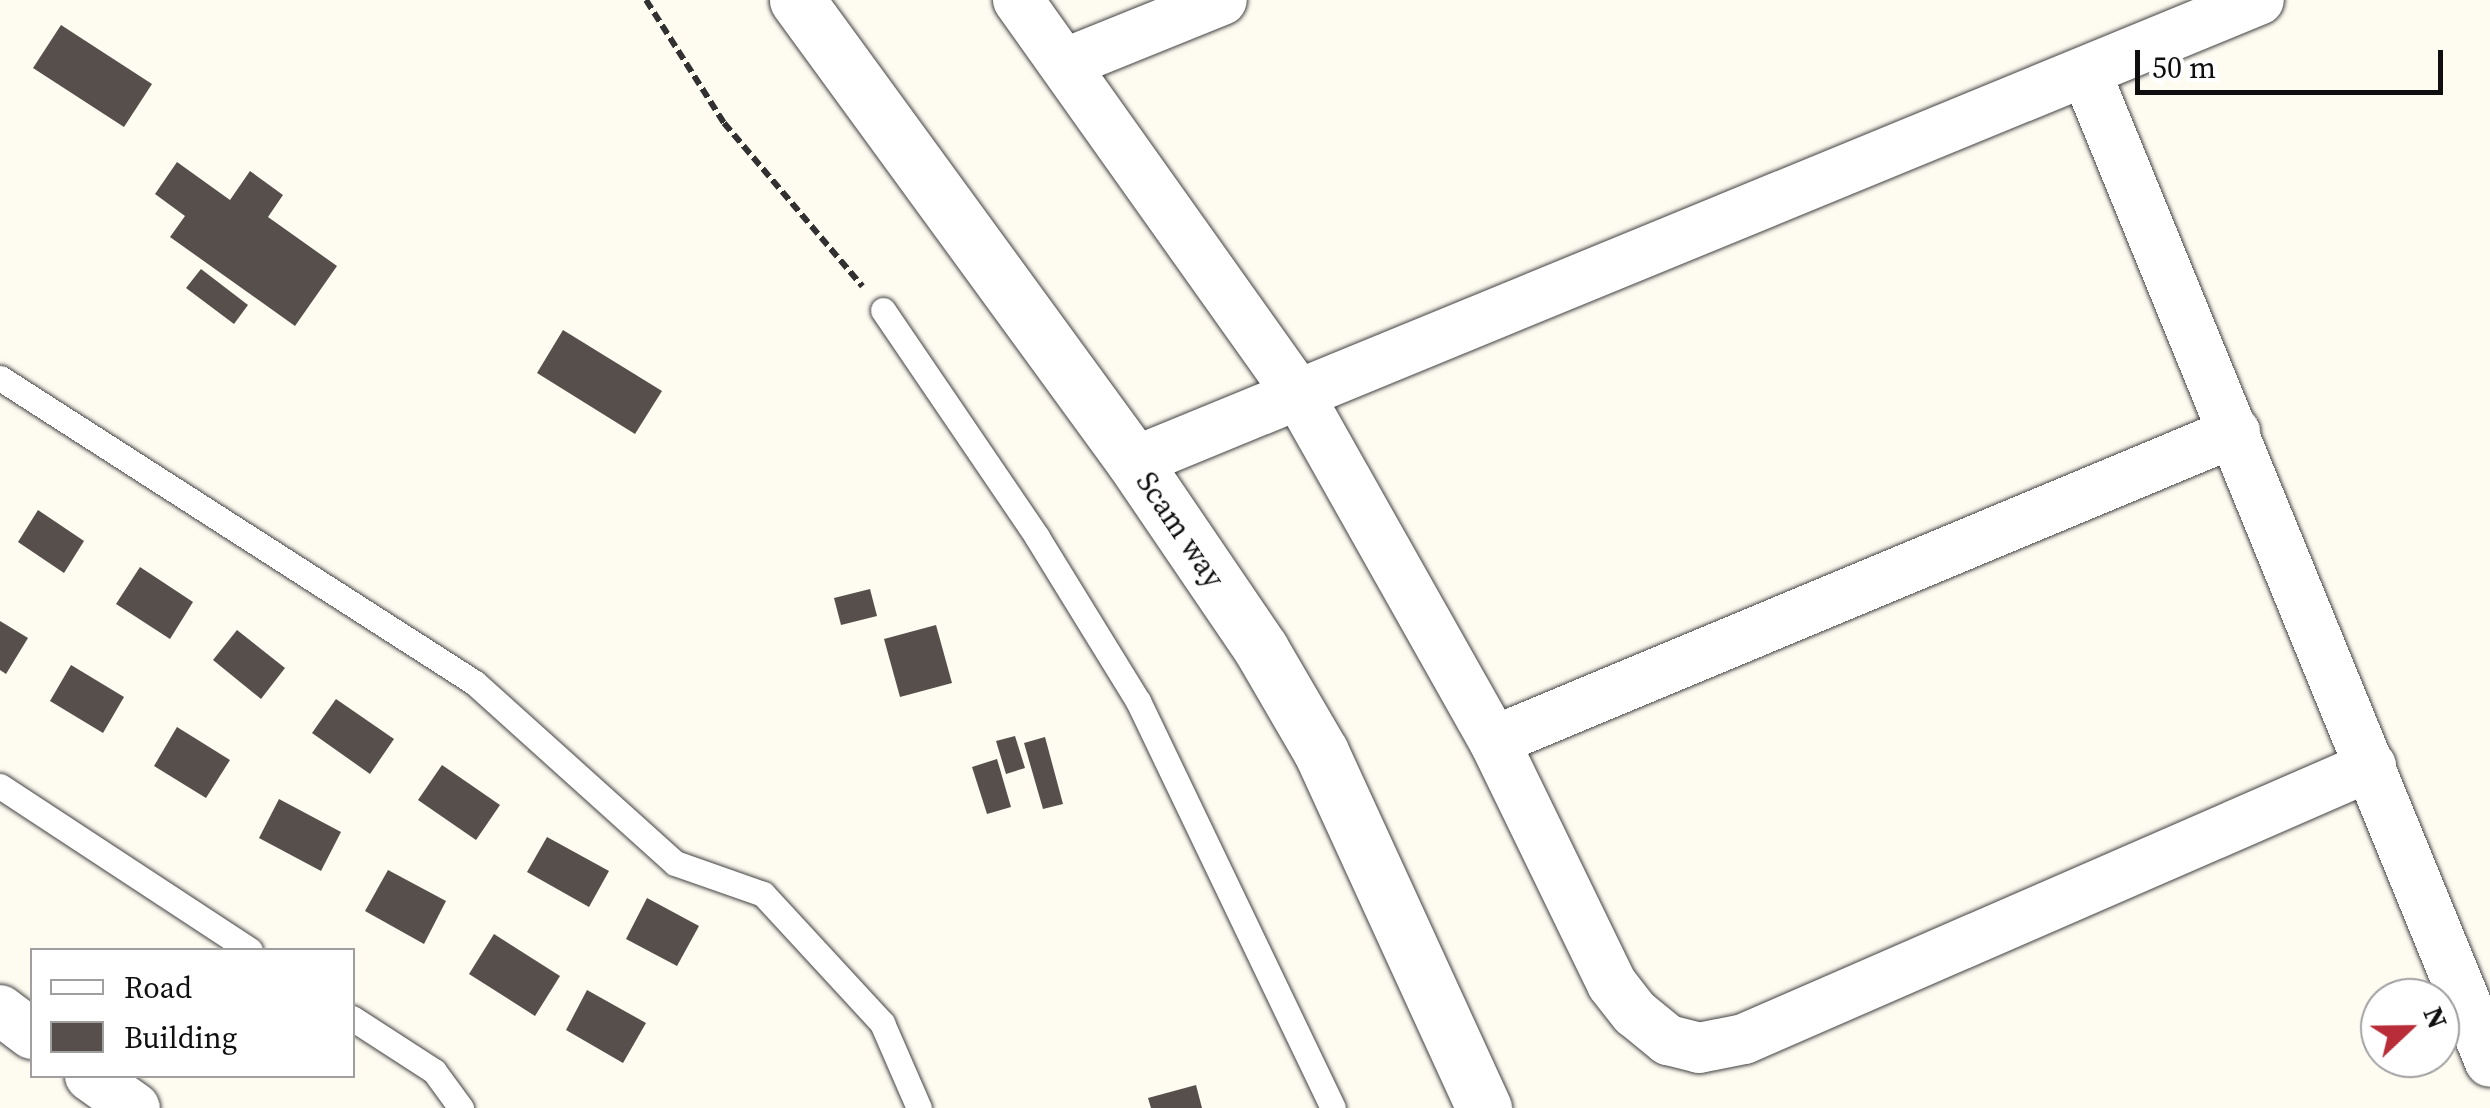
<!DOCTYPE html>
<style>
body{margin:0}
#map{position:relative;width:2490px;height:1108px;overflow:hidden;background:#fefbf1;font-family:"Source Serif 4",serif}
div>[style]{position:absolute}
.building>*{inset:0;background:#574f4b}
.path>*{height:6px;margin-top:-3px;transform-origin:0;background:repeating-linear-gradient(90deg,#313131 0 10px,transparent 0 15px)}
.roads{filter:drop-shadow(0 0 2px #424242) drop-shadow(0 0 2px #424242)}
.service>*{height:25px;margin:-12.5px;padding:0 12.5px;transform-origin:12.5px;border-radius:12.5px;background:#fff}
.minor>*{height:50px;margin:-25px;padding:0 25px;transform-origin:25px;border-radius:25px;background:#fff}
.tertiary>*{height:55px;margin:-27.5px;padding:0 27.5px;transform-origin:27.5px;border-radius:27.5px;background:#fff}
span{translate:-50% -50%;white-space:nowrap;text-align:center;line-height:1.15;-webkit-text-stroke:10px #fff;paint-order:stroke}
.street-label{font-size:30px;color:#0f0f0f}
.legend{position:absolute;left:30px;top:948px;width:325px;height:130px;box-sizing:border-box;background:#fff;border:2px solid #9f9f9f;margin:0;padding:12px 18px;list-style:none;font-size:30px;color:#0f0f0f}
.legend li{display:flex;align-items:center;gap:20px;height:50px}
.legend b{width:50px;border:2px solid #9f9f9f}
.north{position:absolute;left:2360px;top:978px;width:100px;height:100px;box-sizing:border-box;background:#fff;border:2px solid #9f9f9f;border-radius:50%;rotate:68deg;font-size:28px;font-weight:700;line-height:40px;text-align:center;color:#0f0f0f}
.north::after{content:'';display:block;margin:auto;width:35px;height:45px;background:#b92d38;clip-path:polygon(50% 0,100% 100%,50% 72%,0 100%)}
.scale{position:absolute;left:2135px;top:50px;width:308px;height:45px;box-sizing:border-box;border:5px solid #0f0f0f;border-top:0;padding-left:12px;font-size:30px;line-height:35px;white-space:nowrap;color:#0f0f0f;-webkit-text-stroke:8px #fff;paint-order:stroke}
</style>
<div id="map">
<div class="building">
<i style="clip-path:polygon(61px 25px,152px 84px,124px 127px,33px 68px)"></i>
<i style="clip-path:polygon(177px 162px,230px 200px,250px 171px,283px 195px,268px 217px,337px 266px,295px 326px,170px 237px,185px 216px,155px 194px)"></i>
<i style="clip-path:polygon(201px 269px,248px 305px,234px 324px,186px 288px)"></i>
<i style="clip-path:polygon(563px 330px,662px 391px,635px 434px,537px 373px)"></i>
<i style="clip-path:polygon(38px 510px,84px 541px,64px 573px,18px 542px)"></i>
<i style="clip-path:polygon(140px 567px,193px 602px,170px 639px,116px 604px)"></i>
<i style="clip-path:polygon(870px 589px,877px 616px,841px 625px,834px 598px)"></i>
<i style="clip-path:polygon(0 621px,28px 638px,6px 674px,0 670px)"></i>
<i style="clip-path:polygon(936px 625px,952px 683px,900px 697px,884px 639px)"></i>
<i style="clip-path:polygon(237px 630px,285px 668px,261px 699px,213px 660px)"></i>
<i style="clip-path:polygon(71px 665px,124px 697px,103px 733px,50px 701px)"></i>
<i style="clip-path:polygon(336px 699px,394px 739px,370px 774px,312px 733px)"></i>
<i style="clip-path:polygon(177px 727px,230px 760px,206px 798px,154px 766px)"></i>
<i style="clip-path:polygon(1015px 736px,1025px 768px,1006px 774px,996px 741px)"></i>
<i style="clip-path:polygon(1045px 737px,1063px 804px,1043px 809px,1024px 743px)"></i>
<i style="clip-path:polygon(997px 759px,1011px 807px,987px 814px,972px 767px)"></i>
<i style="clip-path:polygon(442px 765px,500px 805px,476px 840px,418px 800px)"></i>
<i style="clip-path:polygon(279px 799px,341px 832px,321px 871px,259px 838px)"></i>
<i style="clip-path:polygon(547px 837px,609px 871px,589px 907px,527px 872px)"></i>
<i style="clip-path:polygon(388px 870px,446px 901px,424px 944px,365px 911px)"></i>
<i style="clip-path:polygon(647px 898px,699px 926px,677px 966px,626px 939px)"></i>
<i style="clip-path:polygon(494px 934px,560px 976px,535px 1016px,469px 974px)"></i>
<i style="clip-path:polygon(587px 990px,646px 1023px,623px 1063px,566px 1030px)"></i>
<i style="clip-path:polygon(1196px 1085px,1202px 1108px,1151px 1108px,1148px 1098px)"></i>
</div>
<div class="path">
<i style="left:646px;top:0;width:146px;rotate:57.6deg"></i>
<i style="left:724px;top:123px;width:214px;rotate:49.7deg"></i>
</div>
<div class="roads">
<div class="service">
<i style="left:883px;top:310px;width:274px;rotate:55.8deg"></i>
<i style="left:1037px;top:537px;width:193px;rotate:58.4deg"></i>
<i style="left:1138px;top:701px;width:451px;rotate:64.4deg"></i>
<i style="left:0;top:378px;width:564px;rotate:32.7deg"></i>
<i style="left:475px;top:683px;width:269px;rotate:42deg"></i>
<i style="left:675px;top:863px;width:93px;rotate:19.4deg"></i>
<i style="left:763px;top:894px;width:176px;rotate:47.3deg"></i>
<i style="left:882px;top:1023px;width:93px;rotate:66.5deg"></i>
<i style="left:0;top:786px;width:299px;rotate:33.3deg"></i>
<i style="left:352px;top:1018px;width:98px;rotate:32.9deg"></i>
<i style="left:434px;top:1071px;width:46px;rotate:53.9deg"></i>
</div>
<div class="minor">
<i style="left:1018px;top:0;width:487px;rotate:54.6deg"></i>
<i style="left:1300px;top:397px;width:395px;rotate:60.6deg"></i>
<i style="left:1494px;top:741px;width:270px;rotate:64.1deg"></i>
<i style="left:1612px;top:984px;width:37px;rotate:52deg"></i>
<i style="left:1635px;top:1013px;width:43px;rotate:39.3deg"></i>
<i style="left:1668px;top:1040px;width:32px;rotate:14deg"></i>
<i style="left:1699px;top:1048px;width:46px;rotate:-11.3deg"></i>
<i style="left:1744px;top:1039px;width:684px;rotate:-23.53deg"></i>
<i style="left:1066px;top:63px;width:168px;rotate:-22deg"></i>
<i style="left:2086px;top:73px;width:1068px;rotate:67.78deg"></i>
<i style="left:1134px;top:462px;width:1216px;rotate:-22.33deg"></i>
<i style="left:1494px;top:741px;width:803px;rotate:-22.64deg"></i>
<i style="left:0;top:1010px;width:40px;rotate:37deg"></i>
<i style="left:90px;top:1076px;width:55px;rotate:35.4deg"></i>
</div>
<div class="tertiary">
<i style="left:797px;top:0;width:572px;rotate:53.89deg"></i>
<i style="left:1134px;top:462px;width:226px;rotate:55.8deg"></i>
<i style="left:1261px;top:649px;width:119px;rotate:59.8deg"></i>
<i style="left:1321px;top:752px;width:392px;rotate:65.4deg"></i>
</div>
</div>
<div class="street-label">
<span style="left:1180px;top:530px;rotate:56deg">Scam way</span>
</div>
<ul class="legend">
<li><b style="height:12px;background:#fff"></b>Road</li>
<li><b style="height:28px;background:#574f4b"></b>Building</li>
</ul>
<div class="north">N</div>
<div class="scale">50 m</div>
</div>
